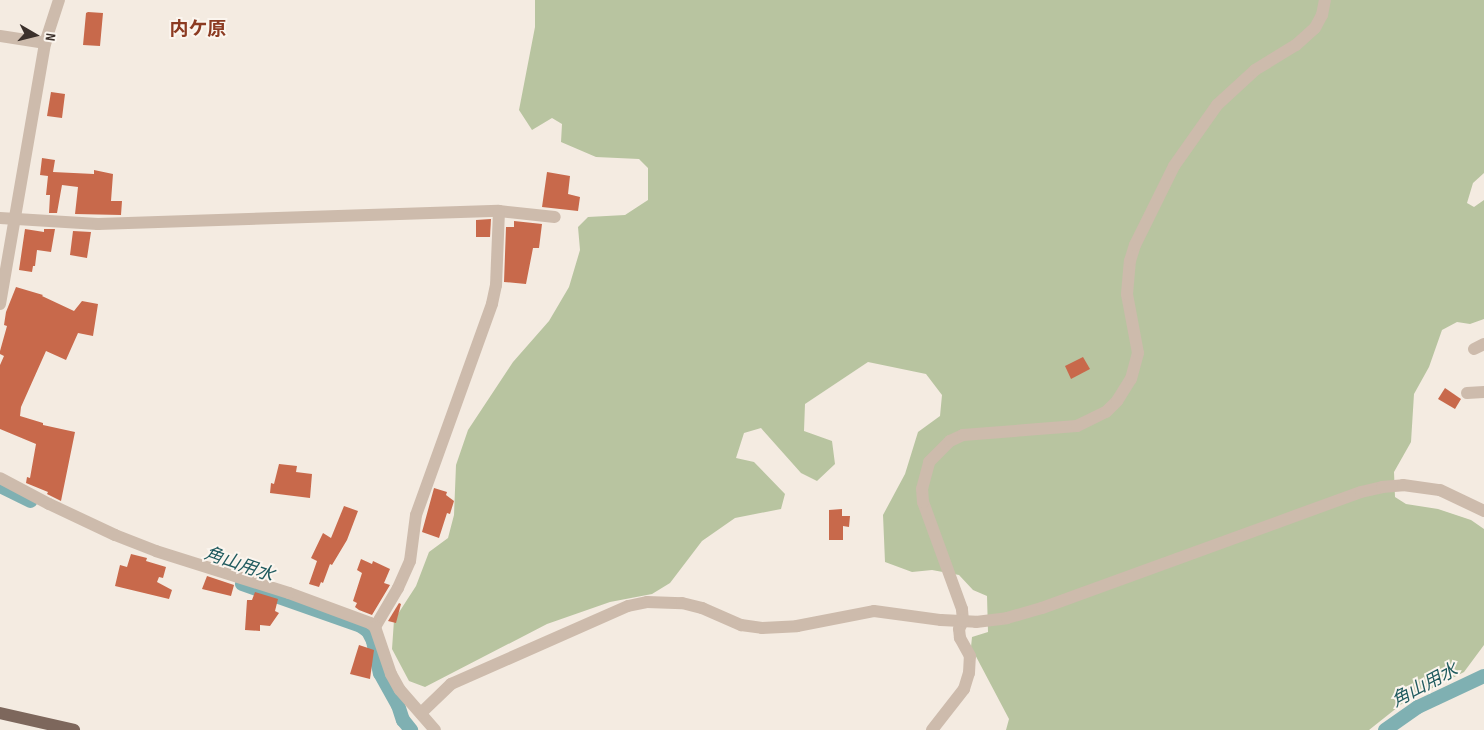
<!DOCTYPE html>
<meta charset="utf-8">
<style>
body{margin:0}
#map{position:relative;width:1484px;height:730px;overflow:hidden;background:#f4ebe1;font-family:"Sofia Sans Condensed","Noto Sans JP",sans-serif}
div>[style]{position:absolute}
.green>*{inset:0;background:#b8c4a0}
.canal>*{height:14px;margin:-7px;padding:0 7px;transform-origin:7px;border-radius:7px;background:#7fb0b2}
.building>*{inset:0;background:#c8694b}
.street>*{height:12px;margin:-6px;padding:0 6px;transform-origin:6px;border-radius:6px;background:#cdbbac}
.primary>*{height:12px;margin:-6px;padding:0 6px;transform-origin:6px;border-radius:6px;background:#7d675c}
span{translate:-50% -50%;white-space:nowrap;text-align:center;line-height:1.15;-webkit-text-stroke:4px #fbf5ee;paint-order:stroke}
.water-label{font-size:18px;color:#1f5a5e;font-style:italic}
.quarter-label{font-size:19px;color:#8c3b22;font-weight:700}
.north{position:absolute;left:10px;top:10px;width:50px;height:50px;-webkit-text-stroke:4px #fbf5ee;paint-order:stroke;rotate:98deg;font-size:14px;font-weight:700;line-height:20px;text-align:center;color:#3b302b}
.north::after{content:'';display:block;margin:auto;width:18px;height:22px;background:#3b302b;clip-path:polygon(50% 0,100% 100%,50% 72%,0 100%)}
</style>
<div id="map">
<div class="green">
<i style="clip-path:polygon(535px 0,1484px 0,1484px 173px,1473px 183px,1467px 203px,1474px 207px,1484px 200px,1484px 319px,1470px 324px,1457px 322px,1442px 330px,1429px 367px,1414px 394px,1411px 442px,1394px 472px,1395px 497px,1406px 504px,1438px 509px,1471px 520px,1484px 529px,1484px 645px,1464px 672px,1403px 703px,1369px 730px,1006px 730px,1009px 719px,971px 647px,972px 637px,988px 632px,987px 596px,973px 590px,959px 575px,932px 570px,912px 572px,885px 562px,883px 515px,905px 474px,918px 432px,940px 416px,942px 395px,926px 374px,868px 362px,805px 404px,804px 431px,832px 441px,835px 464px,817px 481px,801px 473px,761px 428px,744px 433px,736px 458px,754px 462px,785px 494px,781px 509px,735px 518px,702px 541px,670px 583px,652px 594px,610px 602px,547px 624px,425px 687px,409px 681px,392px 649px,394px 620px,416px 586px,429px 552px,448px 538px,454px 515px,456px 465px,468px 430px,513px 362px,549px 321px,569px 287px,580px 250px,578px 227px,588px 217px,625px 215px,648px 200px,648px 168px,639px 159px,596px 157px,561px 142px,562px 124px,552px 118px,532px 130px,519px 110px,535px 27px)"></i>
</div>
<div class="canal">
<i style="left:0;top:486px;width:34px;rotate:26deg"></i>
<i style="left:242px;top:584px;width:126px;rotate:19.4deg"></i>
<i style="left:361px;top:626px;width:9px;rotate:36deg"></i>
<i style="left:368px;top:631px;width:11px;rotate:63deg"></i>
<i style="left:373px;top:641px;width:33px;rotate:78deg"></i>
<i style="left:380px;top:673px;width:37px;rotate:61deg"></i>
<i style="left:398px;top:705px;width:16px;rotate:72deg"></i>
<i style="left:403px;top:720px;width:13px;rotate:51deg"></i>
<i style="left:1385px;top:730px;width:40px;rotate:-34.9deg"></i>
<i style="left:1418px;top:707px;width:73px;rotate:-25.2deg"></i>
</div>
<div class="building">
<i style="clip-path:polygon(88px 12px,103px 13px,100px 46px,83px 45px,86px 13px)"></i>
<i style="clip-path:polygon(51px 92px,65px 94px,62px 118px,47px 116px)"></i>
<i style="clip-path:polygon(42px 158px,55px 160px,53px 172px,94px 174px,94px 170px,113px 174px,111px 201px,122px 201px,121px 215px,75px 214px,78px 187px,62px 185px,57px 213px,49px 213px,50px 195px,46px 195px,48px 176px,40px 175px)"></i>
<i style="clip-path:polygon(547px 172px,570px 176px,568px 194px,580px 197px,578px 211px,542px 207px)"></i>
<i style="clip-path:polygon(491px 219px,490px 237px,476px 237px,476px 220px)"></i>
<i style="clip-path:polygon(514px 221px,542px 224px,539px 248px,533px 248px,526px 284px,504px 282px,506px 227px,514px 227px)"></i>
<i style="clip-path:polygon(25px 229px,44px 232px,44px 229px,55px 229px,51px 252px,37px 250px,35px 266px,33px 266px,32px 272px,19px 270px)"></i>
<i style="clip-path:polygon(73px 231px,91px 232px,87px 258px,70px 255px)"></i>
<i style="clip-path:polygon(16px 287px,43px 295px,42px 296px,74px 311px,82px 301px,98px 304px,93px 336px,78px 333px,66px 360px,46px 351px,21px 407px,20px 416px,43px 423px,43px 425px,75px 432px,61px 501px,47px 494px,48px 492px,26px 483px,27px 477px,30px 478px,36px 444px,0 429px,0 365px,4px 356px,0 354px,0 351px,7px 326px,4px 325px,6px 312px)"></i>
<i style="clip-path:polygon(1083px 357px,1090px 369px,1071px 379px,1065px 366px)"></i>
<i style="clip-path:polygon(1445px 388px,1461px 399px,1455px 409px,1438px 399px)"></i>
<i style="clip-path:polygon(279px 464px,297px 466px,296px 472px,312px 474px,310px 498px,270px 493px,271px 483px,274px 484px)"></i>
<i style="clip-path:polygon(434px 488px,447px 492px,446px 495px,454px 501px,450px 514px,447px 513px,439px 538px,422px 532px)"></i>
<i style="clip-path:polygon(344px 506px,358px 511px,347px 540px,332px 565px,330px 564px,323px 583px,321px 582px,319px 587px,309px 584px,317px 561px,311px 558px,323px 533px,331px 538px)"></i>
<i style="clip-path:polygon(842px 509px,842px 516px,850px 516px,849px 527px,843px 526px,843px 540px,829px 540px,829px 510px)"></i>
<i style="clip-path:polygon(131px 554px,147px 558px,146px 561px,166px 567px,163px 578px,159px 577px,157px 582px,172px 590px,169px 599px,115px 586px,120px 565px,127px 567px)"></i>
<i style="clip-path:polygon(361px 559px,372px 564px,373px 561px,390px 569px,384px 583px,390px 585px,372px 615px,359px 610px,355px 607px,357px 603px,353px 601px,362px 573px,357px 570px)"></i>
<i style="clip-path:polygon(207px 576px,234px 585px,231px 596px,202px 589px)"></i>
<i style="clip-path:polygon(255px 592px,278px 599px,275px 611px,279px 613px,270px 626px,260px 625px,260px 631px,245px 630px,247px 600px,252px 600px)"></i>
<i style="clip-path:polygon(399px 603px,401px 604px,396px 623px,388px 621px)"></i>
<i style="clip-path:polygon(359px 645px,374px 650px,370px 679px,350px 674px)"></i>
</div>
<div class="street">
<i style="left:0;top:36px;width:46px;rotate:8.8deg"></i>
<i style="left:499px;top:211px;width:56px;rotate:6.1deg"></i>
<i style="left:0;top:218px;width:98px;rotate:3.5deg"></i>
<i style="left:98px;top:224px;width:401px;rotate:-1.9deg"></i>
<i style="left:499px;top:211px;width:74px;rotate:92.3deg"></i>
<i style="left:496px;top:285px;width:19px;rotate:102deg"></i>
<i style="left:492px;top:304px;width:224px;rotate:109.8deg"></i>
<i style="left:416px;top:515px;width:46px;rotate:97.4deg"></i>
<i style="left:410px;top:561px;width:30px;rotate:114deg"></i>
<i style="left:398px;top:588px;width:45px;rotate:120.5deg"></i>
<i style="left:375px;top:627px;width:6px;rotate:-141deg"></i>
<i style="left:370px;top:623px;width:86px;rotate:-159.7deg"></i>
<i style="left:289px;top:593px;width:139px;rotate:-162.5deg"></i>
<i style="left:156px;top:551px;width:44px;rotate:-158.7deg"></i>
<i style="left:115px;top:535px;width:73px;rotate:-154.8deg"></i>
<i style="left:49px;top:504px;width:55px;rotate:-152deg"></i>
<i style="left:0;top:304px;width:265px;rotate:-80.2deg"></i>
<i style="left:45px;top:43px;width:45px;rotate:-72deg"></i>
<i style="left:1474px;top:349px;width:11px;rotate:-27deg"></i>
<i style="left:1467px;top:393px;width:17px;rotate:-3deg"></i>
<i style="left:375px;top:627px;width:50px;rotate:71.2deg"></i>
<i style="left:391px;top:674px;width:18px;rotate:61deg"></i>
<i style="left:400px;top:690px;width:53px;rotate:48.8deg"></i>
<i style="left:421px;top:713px;width:42px;rotate:-44deg"></i>
<i style="left:451px;top:684px;width:193px;rotate:-23.8deg"></i>
<i style="left:628px;top:606px;width:19px;rotate:-12deg"></i>
<i style="left:647px;top:602px;width:35px;rotate:2deg"></i>
<i style="left:682px;top:603px;width:21px;rotate:14deg"></i>
<i style="left:702px;top:608px;width:43px;rotate:23.6deg"></i>
<i style="left:741px;top:625px;width:21px;rotate:8deg"></i>
<i style="left:762px;top:628px;width:35px;rotate:-3deg"></i>
<i style="left:797px;top:626px;width:78px;rotate:-11deg"></i>
<i style="left:874px;top:611px;width:68px;rotate:7.7deg"></i>
<i style="left:941px;top:620px;width:35px;rotate:3deg"></i>
<i style="left:976px;top:622px;width:31px;rotate:-7deg"></i>
<i style="left:1007px;top:618px;width:36px;rotate:-16deg"></i>
<i style="left:1042px;top:608px;width:339px;rotate:-20deg"></i>
<i style="left:1361px;top:492px;width:22px;rotate:-13deg"></i>
<i style="left:1382px;top:487px;width:21px;rotate:-5deg"></i>
<i style="left:1403px;top:485px;width:37px;rotate:8deg"></i>
<i style="left:1440px;top:490px;width:49px;rotate:25.5deg"></i>
<i style="left:932px;top:730px;width:52px;rotate:-52deg"></i>
<i style="left:964px;top:689px;width:17px;rotate:-73deg"></i>
<i style="left:969px;top:673px;width:17px;rotate:-87deg"></i>
<i style="left:970px;top:656px;width:21px;rotate:-119deg"></i>
<i style="left:960px;top:638px;width:9px;rotate:-96deg"></i>
<i style="left:959px;top:629px;width:9px;rotate:-63deg"></i>
<i style="left:963px;top:621px;width:12px;rotate:-95deg"></i>
<i style="left:962px;top:609px;width:114px;rotate:-110deg"></i>
<i style="left:923px;top:502px;width:13px;rotate:-94deg"></i>
<i style="left:922px;top:489px;width:28px;rotate:-75deg"></i>
<i style="left:929px;top:462px;width:30px;rotate:-45deg"></i>
<i style="left:950px;top:441px;width:14px;rotate:-25deg"></i>
<i style="left:963px;top:435px;width:114px;rotate:-4.5deg"></i>
<i style="left:1077px;top:426px;width:32px;rotate:-26deg"></i>
<i style="left:1106px;top:412px;width:16px;rotate:-45deg"></i>
<i style="left:1117px;top:401px;width:26px;rotate:-58deg"></i>
<i style="left:1131px;top:379px;width:27px;rotate:-75deg"></i>
<i style="left:1138px;top:353px;width:60px;rotate:-100.6deg"></i>
<i style="left:1127px;top:294px;width:33px;rotate:-85deg"></i>
<i style="left:1130px;top:261px;width:17px;rotate:-73deg"></i>
<i style="left:1135px;top:245px;width:88px;rotate:-63.7deg"></i>
<i style="left:1174px;top:166px;width:75px;rotate:-54.8deg"></i>
<i style="left:1217px;top:105px;width:52px;rotate:-42.6deg"></i>
<i style="left:1255px;top:70px;width:48px;rotate:-31.4deg"></i>
<i style="left:1296px;top:45px;width:25px;rotate:-42deg"></i>
<i style="left:1315px;top:28px;width:15px;rotate:-62deg"></i>
<i style="left:1322px;top:15px;width:15px;rotate:-79deg"></i>
</div>
<div class="primary">
<i style="left:0;top:713px;width:76px;rotate:12.9deg"></i>
</div>
<div class="water-label">
<span style="left:239px;top:565px;rotate:19deg">角山用水</span>
<span style="left:1425px;top:686px;rotate:-28deg">角山用水</span>
</div>
<div class="quarter-label">
<span style="left:198px;top:30px">内ケ原</span>
</div>
<div class="north">N</div>
</div>
